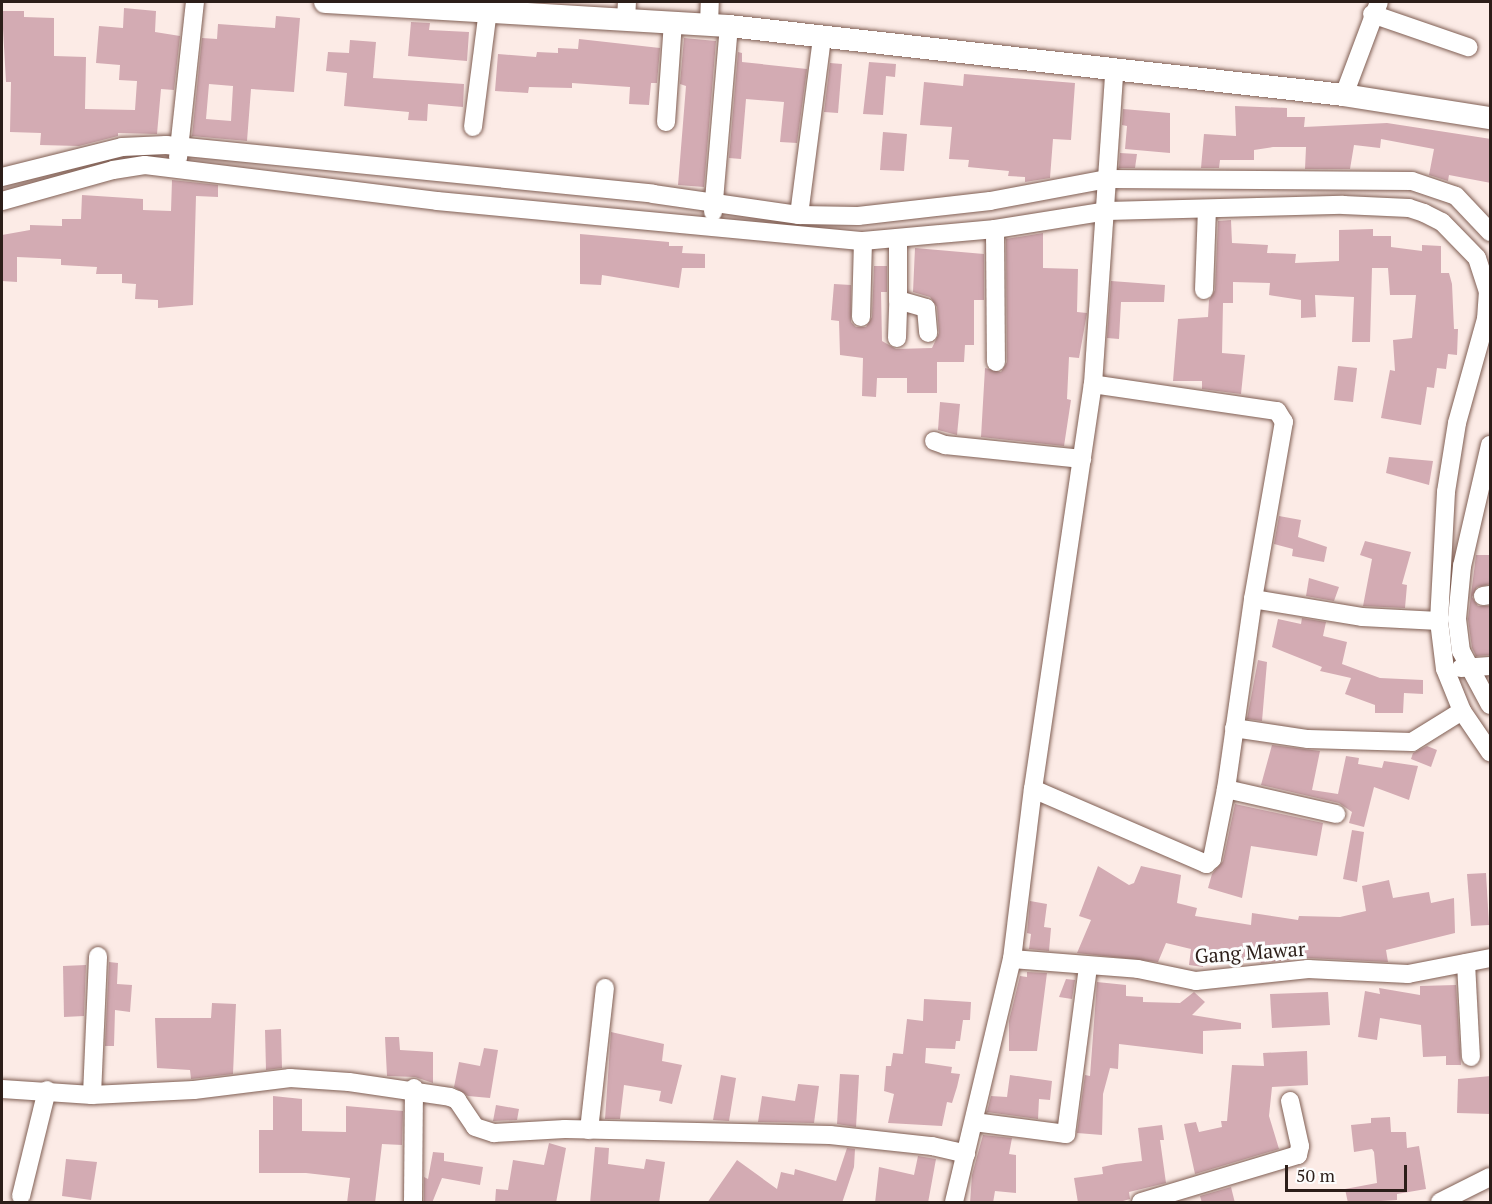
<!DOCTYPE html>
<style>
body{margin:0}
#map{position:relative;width:1492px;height:1204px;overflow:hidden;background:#fcebe6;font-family:"PT Serif",serif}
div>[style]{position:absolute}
.building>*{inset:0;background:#d3abb3}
.roads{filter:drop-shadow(0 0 2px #7f5e53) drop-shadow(0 0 2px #7f5e53)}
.minor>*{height:18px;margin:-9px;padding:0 9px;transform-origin:9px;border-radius:9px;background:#fff}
.tertiary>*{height:22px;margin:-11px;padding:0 11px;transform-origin:11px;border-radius:11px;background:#fff}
span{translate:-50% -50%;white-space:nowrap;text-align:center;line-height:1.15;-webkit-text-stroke:6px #fdfdfd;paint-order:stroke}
.street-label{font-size:20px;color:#2c1e19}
.frame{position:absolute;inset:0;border:3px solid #2c1e19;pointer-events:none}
.scale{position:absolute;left:1285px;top:1165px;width:122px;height:27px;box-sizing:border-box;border:3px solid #2c1e19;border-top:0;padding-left:8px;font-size:18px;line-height:21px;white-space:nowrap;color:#2c1e19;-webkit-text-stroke:4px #fdfdfd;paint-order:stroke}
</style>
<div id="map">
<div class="building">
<i style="clip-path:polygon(124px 8px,156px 11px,155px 32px,180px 36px,174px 90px,161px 89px,157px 134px,118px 133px,118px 136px,79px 146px,40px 145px,41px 133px,10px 132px,11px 82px,6px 82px,2px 11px,24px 11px,24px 17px,54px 18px,54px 56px,86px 57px,85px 109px,135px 110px,137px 81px,119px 80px,120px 65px,96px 63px,99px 26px,123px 28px)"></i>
<i style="clip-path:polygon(evenodd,276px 16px,300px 18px,294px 92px,251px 89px,247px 141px,192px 136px,202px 38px,217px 39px,218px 24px,275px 28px,276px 16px,209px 84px,233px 86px,231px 121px,206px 119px,209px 84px)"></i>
<i style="clip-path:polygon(411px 22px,430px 23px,429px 30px,469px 32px,467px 61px,408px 56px)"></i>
<i style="clip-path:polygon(684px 38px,716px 41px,704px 187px,678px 185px,686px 86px,680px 84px)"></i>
<i style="clip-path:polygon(579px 39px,660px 48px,657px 83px,651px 83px,649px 105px,629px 104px,630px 87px,572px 83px,572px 88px,529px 87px,528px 93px,495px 91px,498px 54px,536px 57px,537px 52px,558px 53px,558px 48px,578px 49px)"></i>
<i style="clip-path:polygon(350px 40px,376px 42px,373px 78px,464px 84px,463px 107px,428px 104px,427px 121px,408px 120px,409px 112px,344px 106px,347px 73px,326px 71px,328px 52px,349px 53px)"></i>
<i style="clip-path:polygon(738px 52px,742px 53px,742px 62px,807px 69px,797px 143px,780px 142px,784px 102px,746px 99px,741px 159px,729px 158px)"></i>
<i style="clip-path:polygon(869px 62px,896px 64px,895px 77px,886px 76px,883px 115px,863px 114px)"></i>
<i style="clip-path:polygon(830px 63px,842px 64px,838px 113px,824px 112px)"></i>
<i style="clip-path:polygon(964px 74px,1075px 83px,1071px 140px,1053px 139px,1050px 178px,1025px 182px,1025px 177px,1008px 176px,1009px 171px,968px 167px,969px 160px,949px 159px,952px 127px,920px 125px,924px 82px,963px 86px)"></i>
<i style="clip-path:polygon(1235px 106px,1287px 108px,1287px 117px,1305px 117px,1304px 127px,1387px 123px,1491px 139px,1491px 183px,1449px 175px,1448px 181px,1429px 175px,1434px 149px,1381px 139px,1380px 148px,1354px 145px,1350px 169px,1305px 169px,1306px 147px,1273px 147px,1254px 150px,1254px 160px,1220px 160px,1219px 168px,1201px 168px,1204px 134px,1236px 136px)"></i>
<i style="clip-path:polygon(1123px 109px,1170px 113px,1170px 153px,1125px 149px,1127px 126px,1122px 125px)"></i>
<i style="clip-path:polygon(883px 132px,907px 134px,904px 171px,880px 170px)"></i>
<i style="clip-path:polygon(1120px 153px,1137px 154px,1135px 168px,1119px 168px)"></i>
<i style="clip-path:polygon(172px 180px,218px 185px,218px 197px,196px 196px,193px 305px,158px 308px,158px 300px,135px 299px,136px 284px,122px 283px,122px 274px,96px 274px,97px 267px,61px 265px,61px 259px,17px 257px,17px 282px,2px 281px,2px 235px,30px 230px,30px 225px,62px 226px,62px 219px,81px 219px,82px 195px,143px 199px,143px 210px,171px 211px)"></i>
<i style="clip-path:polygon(1231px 220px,1232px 243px,1268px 245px,1267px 253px,1296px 254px,1295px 263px,1339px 261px,1339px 230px,1373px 229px,1373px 236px,1391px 236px,1391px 247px,1422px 251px,1422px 245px,1441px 246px,1441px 273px,1449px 273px,1452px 284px,1454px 329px,1458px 329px,1457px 355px,1448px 354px,1446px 369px,1437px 368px,1434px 388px,1427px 387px,1421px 425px,1381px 418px,1390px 370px,1395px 371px,1393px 340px,1412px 338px,1416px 295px,1390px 295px,1388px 268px,1372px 268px,1370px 342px,1352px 342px,1354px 297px,1315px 295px,1316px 317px,1301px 318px,1301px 300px,1269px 295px,1270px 283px,1233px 282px,1233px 303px,1223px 303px,1222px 353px,1245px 355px,1241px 394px,1202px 389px,1202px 381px,1173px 381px,1178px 319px,1208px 317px,1209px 300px,1215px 290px,1218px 221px)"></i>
<i style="clip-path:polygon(1043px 233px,1043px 268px,1078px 269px,1077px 312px,1087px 313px,1079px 358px,1069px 357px,1067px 399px,1071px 400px,1064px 446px,981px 437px,985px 368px,1001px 372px,1007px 362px,1006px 239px)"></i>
<i style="clip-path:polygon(580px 234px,669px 242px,669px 246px,683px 246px,682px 253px,705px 254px,705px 268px,682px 268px,679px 288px,602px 275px,601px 285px,580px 284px)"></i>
<i style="clip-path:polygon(915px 248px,984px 254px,984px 300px,974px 300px,974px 345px,965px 345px,964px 362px,937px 362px,937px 393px,907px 393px,907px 378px,877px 378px,876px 397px,862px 396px,863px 358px,840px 355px,839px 321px,831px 320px,834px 284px,851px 285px,851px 322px,856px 327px,866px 327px,872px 317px,874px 266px,887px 266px,887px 292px,881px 292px,882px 341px,896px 349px,932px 348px,939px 333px,937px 307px,930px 297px,913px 292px)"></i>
<i style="clip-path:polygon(1111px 281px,1165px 285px,1164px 302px,1121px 302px,1119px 339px,1107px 338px)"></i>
<i style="clip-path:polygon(1338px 366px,1357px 368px,1353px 402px,1334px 400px)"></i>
<i style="clip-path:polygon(940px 402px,960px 404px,957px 435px,938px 430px)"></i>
<i style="clip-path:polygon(1389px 457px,1433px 461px,1429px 485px,1386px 473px)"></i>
<i style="clip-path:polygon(1279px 516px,1301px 520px,1298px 537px,1327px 547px,1324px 562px,1292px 556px,1293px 549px,1274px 544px)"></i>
<i style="clip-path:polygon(1365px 541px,1411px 552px,1402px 584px,1407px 585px,1405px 608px,1363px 606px,1372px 559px,1360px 555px)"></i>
<i style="clip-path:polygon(1476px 555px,1491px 555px,1491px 584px,1477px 587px,1472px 597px,1478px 606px,1491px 606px,1491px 655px,1476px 656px,1472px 648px,1468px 619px)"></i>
<i style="clip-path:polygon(1309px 578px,1339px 587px,1334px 601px,1306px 596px)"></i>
<i style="clip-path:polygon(1302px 618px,1326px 622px,1323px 636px,1347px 642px,1342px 664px,1380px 678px,1423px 680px,1423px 694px,1404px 693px,1403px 713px,1375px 713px,1375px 705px,1345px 694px,1351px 678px,1320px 671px,1322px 667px,1272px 647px,1278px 619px,1301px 624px)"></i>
<i style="clip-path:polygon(1258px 660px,1267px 662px,1262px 721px,1247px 719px)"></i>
<i style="clip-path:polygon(1272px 745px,1320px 751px,1312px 790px,1338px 794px,1346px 756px,1359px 758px,1358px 764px,1382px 768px,1384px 761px,1418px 766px,1409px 800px,1374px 787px,1364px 827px,1349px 823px,1352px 812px,1339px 803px,1261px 785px)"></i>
<i style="clip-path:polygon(1427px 746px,1437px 750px,1431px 767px,1411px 759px,1413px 753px)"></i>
<i style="clip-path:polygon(1235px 804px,1323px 823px,1317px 856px,1251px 846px,1242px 898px,1208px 888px,1212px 874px,1223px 861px)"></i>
<i style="clip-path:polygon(1352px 830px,1364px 832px,1357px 882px,1343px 879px)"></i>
<i style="clip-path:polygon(1098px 866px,1129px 885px,1134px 883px,1141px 866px,1181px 875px,1177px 903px,1197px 908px,1195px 916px,1251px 925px,1252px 913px,1298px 920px,1299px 916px,1340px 917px,1366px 911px,1362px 886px,1389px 880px,1393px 898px,1429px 892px,1431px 903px,1454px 898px,1455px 933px,1386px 950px,1388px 962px,1308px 958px,1261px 963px,1257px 953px,1252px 953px,1250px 962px,1224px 958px,1223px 964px,1203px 961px,1203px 967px,1189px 965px,1191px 949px,1166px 943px,1158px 962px,1077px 953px,1091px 920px,1079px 916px)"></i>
<i style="clip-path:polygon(1486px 873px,1489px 925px,1471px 926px,1467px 874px)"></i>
<i style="clip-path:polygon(1030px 901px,1047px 904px,1044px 927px,1051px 928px,1049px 951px,1029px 949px,1031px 934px,1027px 933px)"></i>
<i style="clip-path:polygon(109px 962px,118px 963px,117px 984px,132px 985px,130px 1012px,115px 1010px,114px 1046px,105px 1046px)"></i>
<i style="clip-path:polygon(86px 965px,84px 1016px,64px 1017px,63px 966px)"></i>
<i style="clip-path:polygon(1027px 972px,1047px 973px,1037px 1051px,1009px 1051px,1009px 1021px,1020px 976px,1027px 977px)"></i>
<i style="clip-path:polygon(1066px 979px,1075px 980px,1072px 999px,1059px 997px)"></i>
<i style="clip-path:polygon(1097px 982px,1126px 985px,1126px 996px,1143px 997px,1143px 1002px,1180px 1003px,1194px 992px,1205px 1002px,1192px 1015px,1241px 1023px,1241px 1029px,1203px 1031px,1203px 1054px,1119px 1044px,1118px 1069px,1110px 1068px,1103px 1094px,1102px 1135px,1077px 1133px,1085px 1075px,1090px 1076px)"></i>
<i style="clip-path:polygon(1456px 985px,1461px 1065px,1446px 1065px,1446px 1056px,1423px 1057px,1421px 1025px,1380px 1018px,1377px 1040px,1358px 1037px,1365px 991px,1380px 994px,1379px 988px,1420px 995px,1420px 986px)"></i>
<i style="clip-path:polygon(1328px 992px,1330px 1025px,1272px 1028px,1270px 994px)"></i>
<i style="clip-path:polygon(924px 999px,971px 1002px,970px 1020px,963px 1020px,960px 1041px,956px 1041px,955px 1049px,926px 1048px,925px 1063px,952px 1067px,951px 1073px,960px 1074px,957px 1087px,952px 1103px,947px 1102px,942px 1126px,888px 1123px,894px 1094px,884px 1091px,886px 1066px,891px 1066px,893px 1053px,903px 1054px,907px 1019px,923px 1021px)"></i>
<i style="clip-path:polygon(212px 1003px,236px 1004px,233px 1074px,191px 1079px,190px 1070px,157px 1068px,155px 1018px,211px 1018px)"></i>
<i style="clip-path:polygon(281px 1029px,282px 1068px,266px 1070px,265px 1030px)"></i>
<i style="clip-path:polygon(611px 1032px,664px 1044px,662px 1061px,682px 1065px,672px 1104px,659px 1101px,661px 1091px,624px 1085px,620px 1119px,605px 1119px)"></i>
<i style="clip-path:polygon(385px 1037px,399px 1037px,400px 1050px,433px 1052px,433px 1083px,415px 1077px,387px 1076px)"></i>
<i style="clip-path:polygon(484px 1048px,498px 1050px,490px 1098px,468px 1096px,454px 1087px,459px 1062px,480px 1066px)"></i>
<i style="clip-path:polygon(1307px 1051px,1308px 1085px,1272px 1087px,1269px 1116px,1279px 1149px,1195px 1174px,1184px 1124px,1196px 1122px,1199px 1132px,1222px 1127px,1221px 1121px,1227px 1121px,1232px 1065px,1264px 1066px,1263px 1053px)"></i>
<i style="clip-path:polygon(840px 1074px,859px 1075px,856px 1127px,837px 1124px)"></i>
<i style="clip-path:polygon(721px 1075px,736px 1078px,729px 1121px,713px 1120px)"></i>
<i style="clip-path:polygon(1010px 1075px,1052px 1081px,1050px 1100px,1039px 1099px,1038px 1119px,987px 1112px,991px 1096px,1007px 1097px)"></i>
<i style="clip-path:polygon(1491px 1076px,1491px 1114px,1457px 1113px,1458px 1079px)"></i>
<i style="clip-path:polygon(798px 1084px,819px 1086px,814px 1123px,758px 1122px,762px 1096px,795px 1101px)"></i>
<i style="clip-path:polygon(273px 1096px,302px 1099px,302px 1131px,346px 1132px,346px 1106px,403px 1111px,402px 1145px,382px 1144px,375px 1203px,347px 1203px,350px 1178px,306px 1173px,259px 1173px,259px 1130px,273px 1130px)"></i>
<i style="clip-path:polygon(496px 1105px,519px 1109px,517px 1120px,493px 1121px)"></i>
<i style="clip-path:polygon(1390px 1117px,1391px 1132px,1406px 1132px,1407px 1148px,1419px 1146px,1426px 1189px,1397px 1194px,1397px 1200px,1348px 1203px,1345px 1189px,1377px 1183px,1374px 1152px,1372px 1149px,1354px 1152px,1351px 1125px,1371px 1123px,1371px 1118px)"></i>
<i style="clip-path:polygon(1162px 1125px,1164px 1140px,1160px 1140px,1166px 1183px,1129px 1192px,1130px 1199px,1116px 1203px,1078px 1203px,1074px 1178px,1103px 1174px,1102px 1167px,1116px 1164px,1142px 1161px,1138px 1128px)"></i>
<i style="clip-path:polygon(983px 1135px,1012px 1138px,1009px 1154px,1016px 1155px,1016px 1193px,995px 1191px,993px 1203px,970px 1203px,972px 1175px)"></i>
<i style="clip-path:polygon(549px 1143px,566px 1148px,556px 1203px,495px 1203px,496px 1189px,508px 1190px,513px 1160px,544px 1165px)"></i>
<i style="clip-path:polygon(595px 1147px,609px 1148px,608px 1164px,644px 1169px,646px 1159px,665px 1162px,659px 1203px,590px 1203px)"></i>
<i style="clip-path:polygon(847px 1148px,855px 1149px,854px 1167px,842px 1203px,707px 1203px,737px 1160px,777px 1189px,781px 1172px,794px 1175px,795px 1169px,836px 1181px)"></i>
<i style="clip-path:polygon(433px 1152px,444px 1153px,444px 1161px,483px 1167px,480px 1185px,442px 1178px,432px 1203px,424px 1203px,424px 1177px,428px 1179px)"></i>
<i style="clip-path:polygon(918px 1156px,936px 1159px,928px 1203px,875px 1203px,879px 1167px,914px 1175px)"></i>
<i style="clip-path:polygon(66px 1159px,97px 1162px,91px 1200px,62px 1196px)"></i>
<i style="clip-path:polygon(1231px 1187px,1235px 1203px,1202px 1203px,1200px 1196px)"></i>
</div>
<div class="roads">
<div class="minor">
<i style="left:1372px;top:14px;width:102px;rotate:19deg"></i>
<i style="left:626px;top:20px;width:18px;rotate:-87deg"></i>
<i style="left:709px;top:25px;width:23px;rotate:-88deg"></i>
<i style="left:1344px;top:95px;width:99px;rotate:-69.4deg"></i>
<i style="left:666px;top:122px;width:99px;rotate:-86deg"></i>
<i style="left:473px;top:127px;width:118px;rotate:-82.7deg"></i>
<i style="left:178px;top:158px;width:157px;rotate:-83.8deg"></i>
<i style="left:2px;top:177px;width:124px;rotate:-14deg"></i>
<i style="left:122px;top:147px;width:44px;rotate:-2.6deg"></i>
<i style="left:166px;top:145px;width:489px;rotate:5.7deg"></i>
<i style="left:653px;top:194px;width:148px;rotate:8.2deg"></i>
<i style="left:799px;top:215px;width:59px;rotate:1deg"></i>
<i style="left:858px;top:216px;width:133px;rotate:-6.5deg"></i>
<i style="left:990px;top:201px;width:120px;rotate:-10.6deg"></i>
<i style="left:1108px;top:179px;width:304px;rotate:0.4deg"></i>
<i style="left:1412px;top:181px;width:46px;rotate:18.8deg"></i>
<i style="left:1456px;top:196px;width:50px;rotate:46.6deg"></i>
<i style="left:2px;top:201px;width:115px;rotate:-15.6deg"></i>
<i style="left:113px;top:170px;width:32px;rotate:-9deg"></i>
<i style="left:145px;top:165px;width:294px;rotate:7deg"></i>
<i style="left:437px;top:201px;width:428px;rotate:5.4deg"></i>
<i style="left:863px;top:241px;width:133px;rotate:-5.2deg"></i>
<i style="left:995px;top:229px;width:113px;rotate:-9.1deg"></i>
<i style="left:1107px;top:211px;width:236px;rotate:-1.5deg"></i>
<i style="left:1343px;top:205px;width:66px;rotate:2.6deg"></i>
<i style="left:1409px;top:208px;width:16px;rotate:18deg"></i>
<i style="left:1424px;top:213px;width:20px;rotate:27deg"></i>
<i style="left:1442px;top:222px;width:50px;rotate:45.8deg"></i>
<i style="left:1477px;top:258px;width:35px;rotate:72deg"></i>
<i style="left:1488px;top:291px;width:28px;rotate:94deg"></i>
<i style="left:1486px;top:319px;width:108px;rotate:105.6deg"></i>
<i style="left:1457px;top:423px;width:70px;rotate:99.1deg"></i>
<i style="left:1446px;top:492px;width:129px;rotate:93.1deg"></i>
<i style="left:1439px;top:621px;width:48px;rotate:82.9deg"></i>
<i style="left:1445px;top:669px;width:45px;rotate:68deg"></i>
<i style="left:1462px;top:711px;width:50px;rotate:55.7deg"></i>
<i style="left:713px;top:212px;width:187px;rotate:-85.1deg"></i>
<i style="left:799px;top:215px;width:179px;rotate:-82.6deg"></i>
<i style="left:995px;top:229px;width:133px;rotate:89.6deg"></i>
<i style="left:898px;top:238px;width:62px;rotate:90deg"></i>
<i style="left:898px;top:300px;width:29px;rotate:16deg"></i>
<i style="left:926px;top:308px;width:25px;rotate:85deg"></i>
<i style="left:1204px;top:290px;width:81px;rotate:-87.9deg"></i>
<i style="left:861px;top:317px;width:76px;rotate:-88.5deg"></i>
<i style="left:897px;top:338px;width:38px;rotate:-88deg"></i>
<i style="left:934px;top:441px;width:12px;rotate:20deg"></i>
<i style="left:945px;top:445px;width:138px;rotate:5.8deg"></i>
<i style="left:1490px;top:445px;width:124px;rotate:103deg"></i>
<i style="left:1462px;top:566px;width:53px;rotate:95.4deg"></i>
<i style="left:1457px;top:619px;width:32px;rotate:83deg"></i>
<i style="left:1461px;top:651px;width:61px;rotate:61.8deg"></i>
<i style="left:1483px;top:596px;width:7px;rotate:-8deg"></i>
<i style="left:1253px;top:599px;width:110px;rotate:9.4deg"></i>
<i style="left:1362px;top:617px;width:77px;rotate:3deg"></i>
<i style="left:1461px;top:668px;width:29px;rotate:-4deg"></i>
<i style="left:1234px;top:728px;width:75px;rotate:8.5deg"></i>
<i style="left:1308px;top:739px;width:104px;rotate:1.7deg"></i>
<i style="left:1412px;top:742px;width:59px;rotate:-31.8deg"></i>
<i style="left:1033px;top:789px;width:189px;rotate:23.4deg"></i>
<i style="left:1206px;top:864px;width:8px;rotate:-40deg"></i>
<i style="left:1212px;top:859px;width:71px;rotate:-78.7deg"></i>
<i style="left:1226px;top:789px;width:192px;rotate:-81.9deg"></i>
<i style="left:1253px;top:599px;width:180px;rotate:-80.1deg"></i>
<i style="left:1284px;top:422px;width:13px;rotate:-122deg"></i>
<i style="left:1277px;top:411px;width:186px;rotate:-171.7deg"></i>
<i style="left:1226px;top:789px;width:113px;rotate:12.8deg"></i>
<i style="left:1012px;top:959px;width:126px;rotate:4.5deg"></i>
<i style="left:1138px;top:969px;width:59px;rotate:11.7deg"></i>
<i style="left:1196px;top:981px;width:113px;rotate:-6.1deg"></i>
<i style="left:1308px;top:969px;width:100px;rotate:2.9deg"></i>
<i style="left:1408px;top:974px;width:84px;rotate:-11deg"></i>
<i style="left:1466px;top:963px;width:94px;rotate:87deg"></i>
<i style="left:2px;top:1089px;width:90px;rotate:3.8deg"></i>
<i style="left:92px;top:1095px;width:102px;rotate:-2.8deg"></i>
<i style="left:194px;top:1090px;width:97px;rotate:-7.1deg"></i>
<i style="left:290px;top:1078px;width:59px;rotate:3.9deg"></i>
<i style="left:349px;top:1082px;width:102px;rotate:8.4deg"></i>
<i style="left:450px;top:1097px;width:8px;rotate:23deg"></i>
<i style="left:457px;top:1100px;width:32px;rotate:56deg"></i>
<i style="left:475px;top:1127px;width:20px;rotate:18deg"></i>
<i style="left:494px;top:1133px;width:71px;rotate:-3.2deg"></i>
<i style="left:565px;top:1129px;width:265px;rotate:1.3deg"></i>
<i style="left:830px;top:1135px;width:103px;rotate:6.2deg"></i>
<i style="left:932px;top:1146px;width:35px;rotate:13deg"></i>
<i style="left:92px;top:1095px;width:139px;rotate:-87.5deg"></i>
<i style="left:974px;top:1122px;width:93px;rotate:7.4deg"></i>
<i style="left:1066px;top:1134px;width:169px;rotate:-82.5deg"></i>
<i style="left:589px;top:1130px;width:143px;rotate:-83.6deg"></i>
<i style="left:21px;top:1196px;width:109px;rotate:-76.2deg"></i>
<i style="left:413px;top:1202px;width:114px;rotate:-89.5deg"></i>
<i style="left:954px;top:1202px;width:250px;rotate:-76.6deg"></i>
<i style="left:1012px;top:959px;width:171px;rotate:-83deg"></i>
<i style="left:1033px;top:789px;width:409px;rotate:-81.6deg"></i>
<i style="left:1093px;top:384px;width:313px;rotate:-86.1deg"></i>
<i style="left:1141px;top:1202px;width:164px;rotate:-16.7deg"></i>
<i style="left:1298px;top:1155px;width:9px;rotate:-77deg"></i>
<i style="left:1300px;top:1146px;width:46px;rotate:-102.5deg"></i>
<i style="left:1440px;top:1202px;width:56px;rotate:-26.6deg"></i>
</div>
<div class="tertiary">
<i style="left:325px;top:2px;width:405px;rotate:3.4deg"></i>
<i style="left:729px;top:26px;width:619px;rotate:6.4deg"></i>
<i style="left:1344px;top:95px;width:148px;rotate:9deg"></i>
</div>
</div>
<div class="street-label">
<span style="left:1250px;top:952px;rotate:-4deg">Gang Mawar</span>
</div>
<div class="frame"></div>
<div class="scale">50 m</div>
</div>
